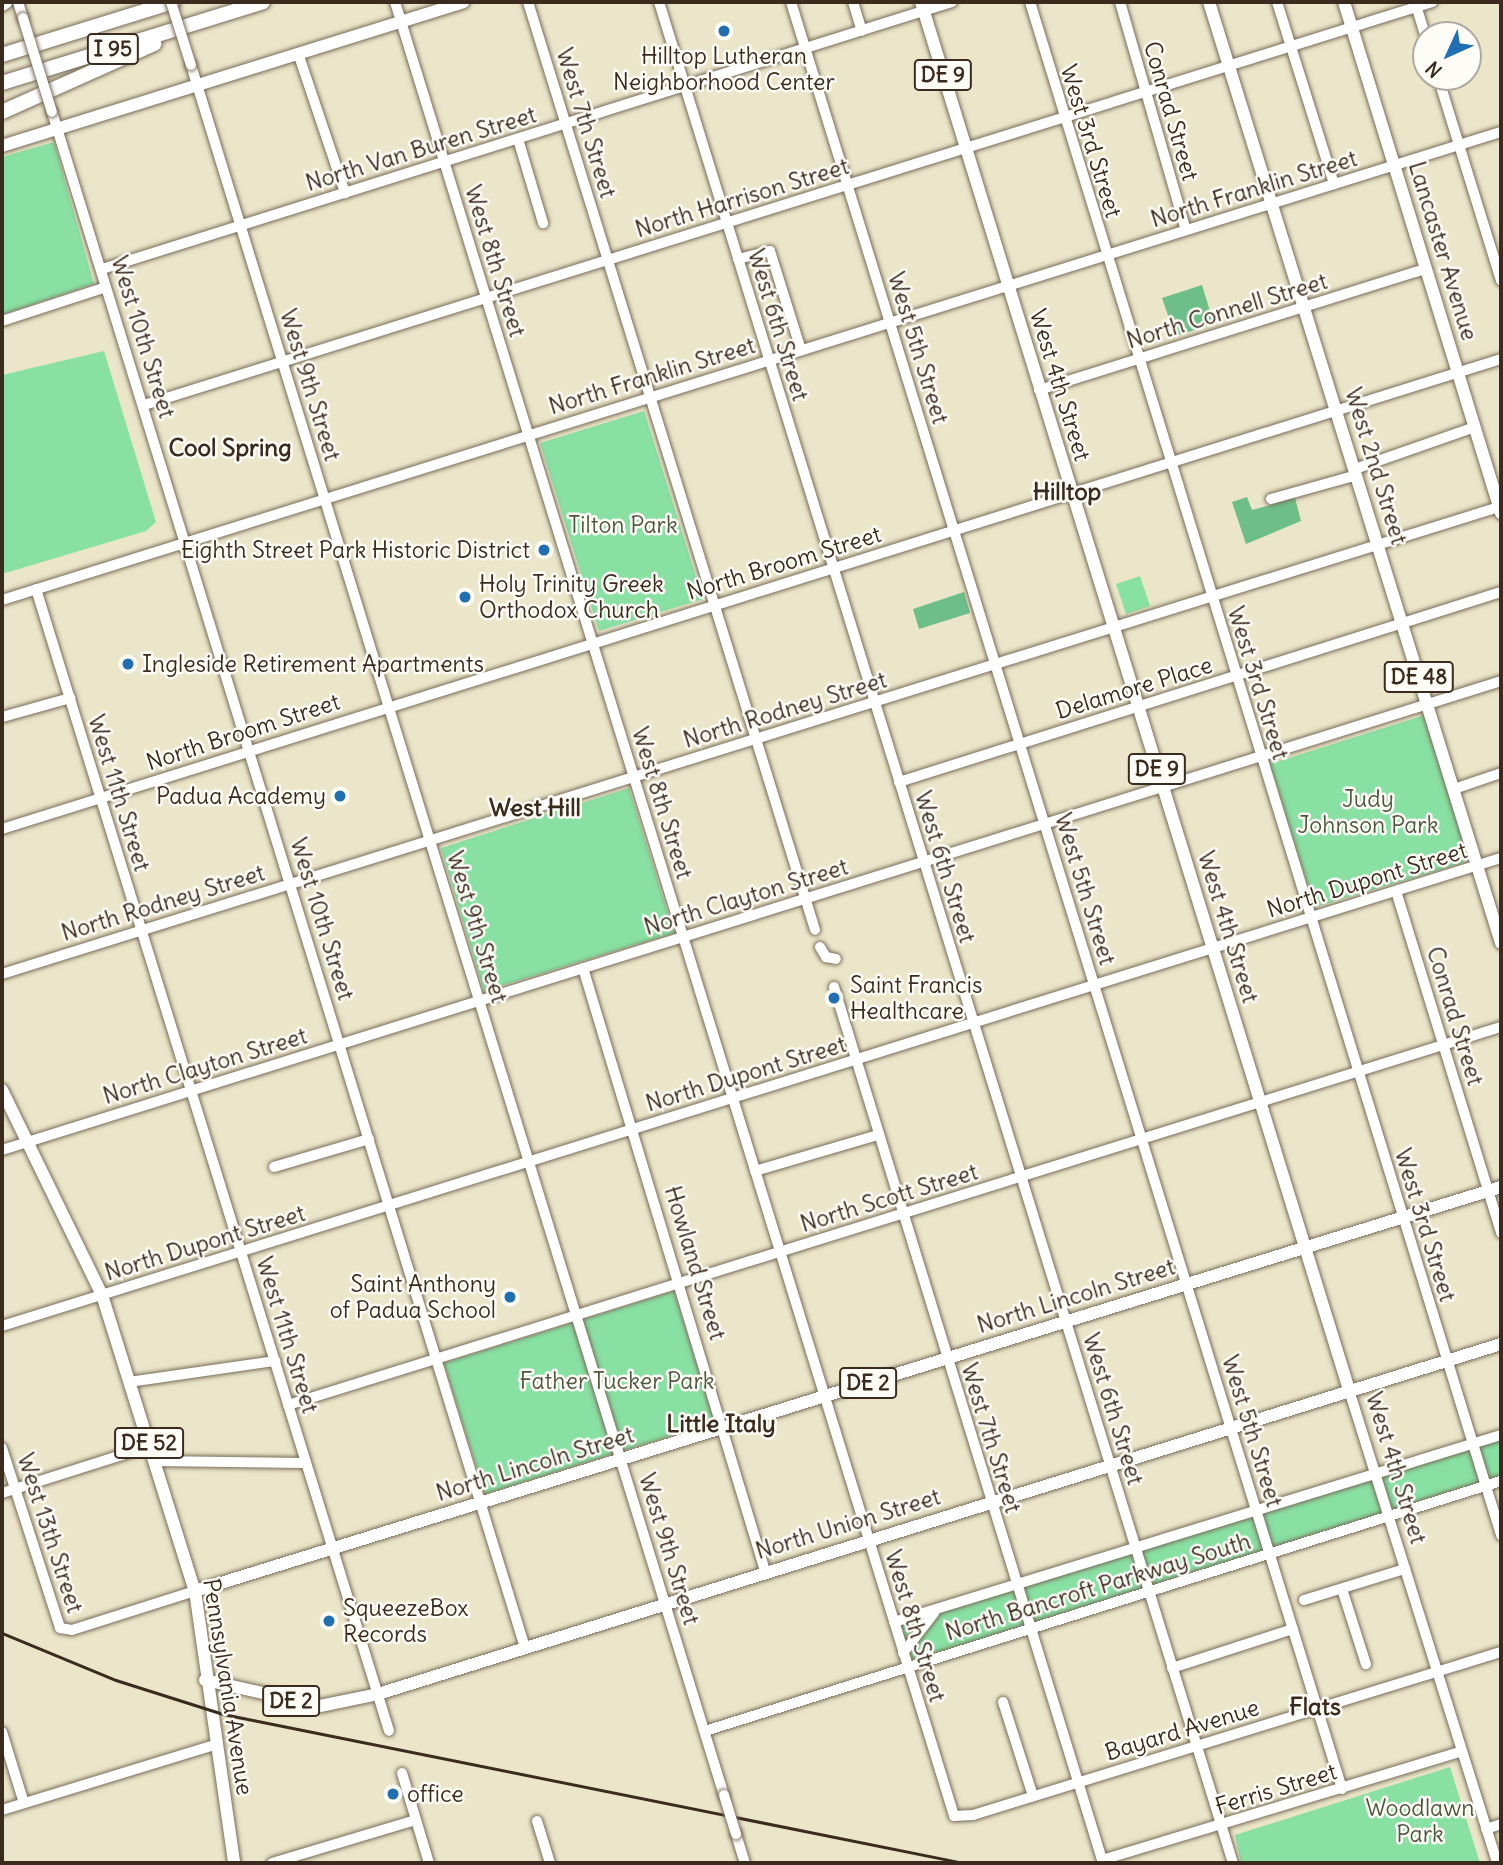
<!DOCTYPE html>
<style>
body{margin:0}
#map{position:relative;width:1503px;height:1865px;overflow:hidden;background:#ebe6c9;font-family:Delius,sans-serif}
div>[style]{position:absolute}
.green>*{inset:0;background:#89e0a3}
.forest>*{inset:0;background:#6ebe89}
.roads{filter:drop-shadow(0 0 2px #796c5a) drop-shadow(0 0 2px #796c5a)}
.minor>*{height:10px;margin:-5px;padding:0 5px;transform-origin:5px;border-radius:5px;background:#fff}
.major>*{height:12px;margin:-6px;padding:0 6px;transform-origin:6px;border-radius:6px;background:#fff}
.highway>*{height:14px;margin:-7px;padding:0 7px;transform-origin:7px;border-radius:7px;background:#fff}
.rail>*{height:2.5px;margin:-1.25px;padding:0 1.25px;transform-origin:1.25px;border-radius:1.25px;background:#3b2a1e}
.bridges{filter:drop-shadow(0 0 2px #796c5a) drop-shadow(0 0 2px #796c5a)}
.minor-bridge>*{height:10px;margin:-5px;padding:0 5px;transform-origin:5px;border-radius:5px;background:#fff}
.dots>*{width:19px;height:19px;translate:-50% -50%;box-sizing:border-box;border:4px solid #fdfcf7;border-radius:50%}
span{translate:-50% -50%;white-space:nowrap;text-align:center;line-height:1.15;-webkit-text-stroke:5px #fdfcf7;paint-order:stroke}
.shield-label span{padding:2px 5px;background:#fdfcf7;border:2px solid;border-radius:5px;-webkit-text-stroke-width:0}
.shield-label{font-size:21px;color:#3b2a1e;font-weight:700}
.poi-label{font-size:23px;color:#3b2a1e}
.right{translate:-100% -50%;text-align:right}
.left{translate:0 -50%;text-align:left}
.street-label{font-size:23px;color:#3b2a1e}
.park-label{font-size:23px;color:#4e583f}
.neighbourhood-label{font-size:24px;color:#3b2a1e;font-weight:700}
.frame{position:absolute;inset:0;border:4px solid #3b2a1e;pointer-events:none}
.north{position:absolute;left:1412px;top:21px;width:70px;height:70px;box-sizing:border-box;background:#fdfcf7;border:2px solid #afa8a0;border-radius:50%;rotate:225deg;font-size:19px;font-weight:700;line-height:28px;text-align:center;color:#3b2a1e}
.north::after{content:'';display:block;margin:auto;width:24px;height:32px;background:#1f6fb2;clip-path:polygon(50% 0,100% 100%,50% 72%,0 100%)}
</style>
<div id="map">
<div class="green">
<i style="clip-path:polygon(54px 142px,94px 284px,2px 315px,2px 157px)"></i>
<i style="clip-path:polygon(104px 351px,156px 522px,146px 531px,2px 574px,2px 375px)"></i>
<i style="clip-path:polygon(644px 411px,703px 599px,599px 631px,540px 443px)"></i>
<i style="clip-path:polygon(1140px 576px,1150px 606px,1126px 614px,1116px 584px)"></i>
<i style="clip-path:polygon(1425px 715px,1469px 857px,1463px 863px,1315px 907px,1270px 764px)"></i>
<i style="clip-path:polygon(629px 788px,674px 933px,484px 991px,441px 848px)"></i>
<i style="clip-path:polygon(674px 1291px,715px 1422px,485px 1494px,444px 1363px)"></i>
<i style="clip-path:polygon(1501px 1435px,1501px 1481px,907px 1667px,894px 1622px)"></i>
<i style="clip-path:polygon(1450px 1767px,1480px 1863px,1241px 1863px,1235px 1835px)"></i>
</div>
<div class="forest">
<i style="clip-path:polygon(1202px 285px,1214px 324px,1175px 336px,1162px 298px)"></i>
<i style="clip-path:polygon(1247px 497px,1252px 510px,1295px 498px,1301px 521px,1246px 544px,1232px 502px)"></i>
<i style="clip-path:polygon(964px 592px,970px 613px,919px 629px,913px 609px)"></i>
</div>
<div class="roads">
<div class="minor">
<i style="left:18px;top:2px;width:17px;rotate:73deg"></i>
<i style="left:395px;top:2px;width:1898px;rotate:72.87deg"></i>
<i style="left:954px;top:1816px;width:19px;rotate:-3deg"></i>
<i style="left:973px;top:1815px;width:553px;rotate:-17.16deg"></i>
<i style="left:528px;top:2px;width:971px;rotate:72.81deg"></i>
<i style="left:659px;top:2px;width:1948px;rotate:72.86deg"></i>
<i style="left:791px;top:2px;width:1870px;rotate:72.86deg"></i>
<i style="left:853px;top:2px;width:30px;rotate:73deg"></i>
<i style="left:1030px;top:2px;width:1604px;rotate:72.92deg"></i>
<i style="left:1120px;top:2px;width:237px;rotate:73.9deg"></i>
<i style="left:1277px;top:2px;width:191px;rotate:72.6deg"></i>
<i style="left:1415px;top:2px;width:37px;rotate:73deg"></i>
<i style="left:298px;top:53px;width:148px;rotate:71.4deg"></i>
<i style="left:191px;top:65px;width:1810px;rotate:72.88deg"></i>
<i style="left:1438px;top:77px;width:213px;rotate:72.8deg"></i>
<i style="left:52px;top:112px;width:1607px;rotate:72.88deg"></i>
<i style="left:518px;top:139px;width:88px;rotate:73.4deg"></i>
<i style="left:738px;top:259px;width:33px;rotate:-14deg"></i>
<i style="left:770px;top:251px;width:104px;rotate:72.6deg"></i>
<i style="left:102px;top:269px;width:891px;rotate:-17.44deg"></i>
<i style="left:2px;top:321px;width:109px;rotate:-18.1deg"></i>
<i style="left:1039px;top:390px;width:405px;rotate:-17.4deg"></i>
<i style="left:144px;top:405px;width:1350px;rotate:-17.37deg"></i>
<i style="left:1355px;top:469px;width:127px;rotate:-19.3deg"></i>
<i style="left:1271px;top:499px;width:89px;rotate:-15.6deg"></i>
<i style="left:36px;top:589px;width:1195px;rotate:72.82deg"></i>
<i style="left:2px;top:600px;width:1570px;rotate:-17.34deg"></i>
<i style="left:2px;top:717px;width:71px;rotate:-15.6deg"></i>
<i style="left:899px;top:782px;width:631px;rotate:-17.52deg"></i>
<i style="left:1454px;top:789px;width:50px;rotate:-18.8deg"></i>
<i style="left:2px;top:829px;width:1571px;rotate:-17.41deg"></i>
<i style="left:1396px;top:891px;width:358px;rotate:72.9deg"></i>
<i style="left:820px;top:947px;width:12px;rotate:59deg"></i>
<i style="left:826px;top:957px;width:10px;rotate:11deg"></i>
<i style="left:583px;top:968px;width:630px;rotate:73.2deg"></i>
<i style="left:2px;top:974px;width:1568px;rotate:-17.33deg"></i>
<i style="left:834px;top:987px;width:913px;rotate:72.93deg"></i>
<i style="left:1102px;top:1860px;width:376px;rotate:-16.8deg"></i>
<i style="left:2px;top:1150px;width:1571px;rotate:-17.37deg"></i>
<i style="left:274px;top:1167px;width:99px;rotate:-16.4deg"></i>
<i style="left:755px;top:1171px;width:128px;rotate:-16.3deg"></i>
<i style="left:2px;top:1326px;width:1570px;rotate:-17.34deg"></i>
<i style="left:129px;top:1382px;width:148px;rotate:-8.2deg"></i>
<i style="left:1349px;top:1390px;width:496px;rotate:72.6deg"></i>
<i style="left:288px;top:1405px;width:1271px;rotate:-17.31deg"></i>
<i style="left:2px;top:1448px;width:189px;rotate:72.1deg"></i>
<i style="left:60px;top:1628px;width:12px;rotate:9deg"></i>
<i style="left:72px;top:1630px;width:129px;rotate:-17.6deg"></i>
<i style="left:154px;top:1461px;width:152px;rotate:0.8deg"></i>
<i style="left:2px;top:1493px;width:155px;rotate:-17.6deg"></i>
<i style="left:1342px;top:1589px;width:79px;rotate:72.3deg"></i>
<i style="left:1304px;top:1600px;width:106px;rotate:-17.1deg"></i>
<i style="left:894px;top:1622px;width:635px;rotate:-17.12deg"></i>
<i style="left:903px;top:1653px;width:51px;rotate:-52.2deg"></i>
<i style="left:1172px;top:1668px;width:127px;rotate:-17.9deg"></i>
<i style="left:1003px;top:1702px;width:99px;rotate:72.3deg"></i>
<i style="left:705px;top:1731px;width:834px;rotate:-17.44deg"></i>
<i style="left:2px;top:1732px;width:74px;rotate:72.8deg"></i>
<i style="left:402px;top:1773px;width:94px;rotate:73.3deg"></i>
<i style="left:2px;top:1810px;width:223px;rotate:-17deg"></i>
<i style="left:537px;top:1821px;width:44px;rotate:72.8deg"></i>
<i style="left:1486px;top:1829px;width:16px;rotate:-18deg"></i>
<i style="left:736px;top:1834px;width:30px;rotate:73deg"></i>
<i style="left:272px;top:1863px;width:149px;rotate:-16.7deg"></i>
</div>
<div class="major">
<i style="left:921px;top:2px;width:1452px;rotate:72.86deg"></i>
<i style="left:1209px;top:2px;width:985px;rotate:72.76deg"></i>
<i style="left:1344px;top:2px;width:535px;rotate:72.92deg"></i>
<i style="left:2px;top:146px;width:483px;rotate:-17.3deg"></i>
<i style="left:2px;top:1090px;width:228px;rotate:64deg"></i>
<i style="left:102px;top:1295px;width:310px;rotate:72.6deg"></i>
<i style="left:195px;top:1591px;width:275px;rotate:81.8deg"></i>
<i style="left:195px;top:1591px;width:1367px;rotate:-17.19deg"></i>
<i style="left:205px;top:1680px;width:118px;rotate:12.7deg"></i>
<i style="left:320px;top:1706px;width:59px;rotate:-11.7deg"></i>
<i style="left:378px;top:1694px;width:1176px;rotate:-17.31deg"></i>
</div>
<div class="highway">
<i style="left:2px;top:4px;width:4px;rotate:-34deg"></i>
<i style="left:2px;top:55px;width:179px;rotate:-17.2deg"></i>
<i style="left:2px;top:83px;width:273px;rotate:-17.2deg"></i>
<i style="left:2px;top:112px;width:167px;rotate:-24.1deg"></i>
</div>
</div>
<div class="rail">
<i style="left:2px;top:1633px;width:123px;rotate:22.4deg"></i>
<i style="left:116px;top:1680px;width:112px;rotate:17.6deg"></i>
<i style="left:223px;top:1714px;width:756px;rotate:11.37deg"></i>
</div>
<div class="bridges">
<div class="minor-bridge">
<i style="left:171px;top:2px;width:66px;rotate:72.4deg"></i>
<i style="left:23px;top:18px;width:98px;rotate:72.9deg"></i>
<i style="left:724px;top:1795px;width:41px;rotate:72.9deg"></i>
</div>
</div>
<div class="dots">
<i style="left:724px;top:31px;background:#1f6fb2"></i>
<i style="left:544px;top:550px;background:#1f6fb2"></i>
<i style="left:465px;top:597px;background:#1f6fb2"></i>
<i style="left:128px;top:664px;background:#1f6fb2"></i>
<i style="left:340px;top:796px;background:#1f6fb2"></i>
<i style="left:834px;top:998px;background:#1f6fb2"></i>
<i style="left:510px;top:1297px;background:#1f6fb2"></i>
<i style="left:329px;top:1621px;background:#1f6fb2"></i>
<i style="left:393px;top:1794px;background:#1f6fb2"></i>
</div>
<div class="shield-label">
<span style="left:113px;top:49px">I 95</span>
<span style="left:943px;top:75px">DE 9</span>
<span style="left:1419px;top:677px">DE 48</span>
<span style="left:1157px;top:769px">DE 9</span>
<span style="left:868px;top:1383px">DE 2</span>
<span style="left:149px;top:1443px">DE 52</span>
<span style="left:291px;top:1701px">DE 2</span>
</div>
<div class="poi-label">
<span style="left:724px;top:69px">Hilltop Lutheran<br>Neighborhood Center</span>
<span class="right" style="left:530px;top:550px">Eighth Street Park Historic District</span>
<span class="left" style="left:479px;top:597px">Holy Trinity Greek<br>Orthodox Church</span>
<span class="left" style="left:142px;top:664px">Ingleside Retirement Apartments</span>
<span class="right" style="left:326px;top:796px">Padua Academy</span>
<span class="left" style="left:850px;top:998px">Saint Francis<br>Healthcare</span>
<span class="right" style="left:496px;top:1297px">Saint Anthony<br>of Padua School</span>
<span class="left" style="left:343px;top:1621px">SqueezeBox<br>Records</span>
<span class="left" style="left:407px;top:1794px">office</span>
</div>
<div class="street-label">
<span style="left:1171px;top:111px;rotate:74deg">Conrad Street</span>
<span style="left:586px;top:123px;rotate:73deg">West 7th Street</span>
<span style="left:1091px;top:141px;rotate:73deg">West 3rd Street</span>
<span style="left:421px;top:149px;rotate:-17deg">North Van Buren Street</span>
<span style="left:1254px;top:189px;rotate:-17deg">North Franklin Street</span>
<span style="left:742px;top:198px;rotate:-17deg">North Harrison Street</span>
<span style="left:1443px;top:251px;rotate:73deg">Lancaster Avenue</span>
<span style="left:495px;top:261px;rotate:73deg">West 8th Street</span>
<span style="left:1227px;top:311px;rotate:-17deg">North Connell Street</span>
<span style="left:778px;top:325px;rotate:73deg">West 6th Street</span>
<span style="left:143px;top:337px;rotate:73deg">West 10th Street</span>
<span style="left:918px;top:348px;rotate:73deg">West 5th Street</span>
<span style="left:652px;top:376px;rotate:-17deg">North Franklin Street</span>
<span style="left:310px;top:385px;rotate:73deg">West 9th Street</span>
<span style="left:1060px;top:385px;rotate:73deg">West 4th Street</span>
<span style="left:1376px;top:466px;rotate:73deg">West 2nd Street</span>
<span style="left:784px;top:563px;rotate:-17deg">North Broom Street</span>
<span style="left:1258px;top:683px;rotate:73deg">West 3rd Street</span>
<span style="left:1134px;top:688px;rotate:-17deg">Delamore Place</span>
<span style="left:785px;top:710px;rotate:-17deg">North Rodney Street</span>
<span style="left:243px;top:732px;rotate:-18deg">North Broom Street</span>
<span style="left:119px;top:793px;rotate:73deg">West 11th Street</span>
<span style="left:662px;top:803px;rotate:73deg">West 8th Street</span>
<span style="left:945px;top:867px;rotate:73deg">West 6th Street</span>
<span style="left:1367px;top:880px;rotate:-17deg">North Dupont Street</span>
<span style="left:1085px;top:889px;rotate:73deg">West 5th Street</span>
<span style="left:746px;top:897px;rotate:-17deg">North Clayton Street</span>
<span style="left:163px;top:903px;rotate:-17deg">North Rodney Street</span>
<span style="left:322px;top:919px;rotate:73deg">West 10th Street</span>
<span style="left:477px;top:927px;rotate:73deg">West 9th Street</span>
<span style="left:1228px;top:927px;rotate:73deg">West 4th Street</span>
<span style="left:1455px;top:1016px;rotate:73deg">Conrad Street</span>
<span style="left:205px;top:1066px;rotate:-17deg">North Clayton Street</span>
<span style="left:746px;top:1074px;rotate:-17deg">North Dupont Street</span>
<span style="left:889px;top:1198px;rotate:-17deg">North Scott Street</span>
<span style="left:1425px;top:1225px;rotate:73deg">West 3rd Street</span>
<span style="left:205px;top:1243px;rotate:-17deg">North Dupont Street</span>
<span style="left:695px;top:1263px;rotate:73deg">Howland Street</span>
<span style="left:1076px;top:1296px;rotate:-17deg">North Lincoln Street</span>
<span style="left:287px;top:1335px;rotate:73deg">West 11th Street</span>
<span style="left:1113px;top:1409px;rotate:73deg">West 6th Street</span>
<span style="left:1252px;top:1431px;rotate:73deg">West 5th Street</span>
<span style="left:991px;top:1438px;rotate:73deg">West 7th Street</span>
<span style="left:535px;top:1464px;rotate:-17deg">North Lincoln Street</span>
<span style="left:1396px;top:1468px;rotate:73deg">West 4th Street</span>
<span style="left:848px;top:1524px;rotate:-17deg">North Union Street</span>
<span style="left:50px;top:1533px;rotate:72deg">West 13th Street</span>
<span style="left:669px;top:1549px;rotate:73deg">West 9th Street</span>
<span style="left:1098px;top:1587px;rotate:-17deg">North Bancroft Parkway South</span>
<span style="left:915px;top:1626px;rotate:73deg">West 8th Street</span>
<span style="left:228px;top:1687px;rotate:81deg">Pennsylvania Avenue</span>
<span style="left:1182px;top:1730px;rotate:-17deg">Bayard Avenue</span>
<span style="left:1276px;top:1789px;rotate:-17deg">Ferris Street</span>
</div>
<div class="park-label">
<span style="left:623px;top:525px">Tilton Park</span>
<span style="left:1368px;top:812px">Judy<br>Johnson Park</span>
<span style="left:617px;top:1381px">Father Tucker Park</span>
<span style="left:1420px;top:1821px">Woodlawn<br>Park</span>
</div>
<div class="neighbourhood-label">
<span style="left:230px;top:448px">Cool Spring</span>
<span style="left:1067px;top:492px">Hilltop</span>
<span style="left:535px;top:808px">West Hill</span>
<span style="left:721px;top:1424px">Little Italy</span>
<span style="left:1315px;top:1707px">Flats</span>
</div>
<div class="frame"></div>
<div class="north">N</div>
</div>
